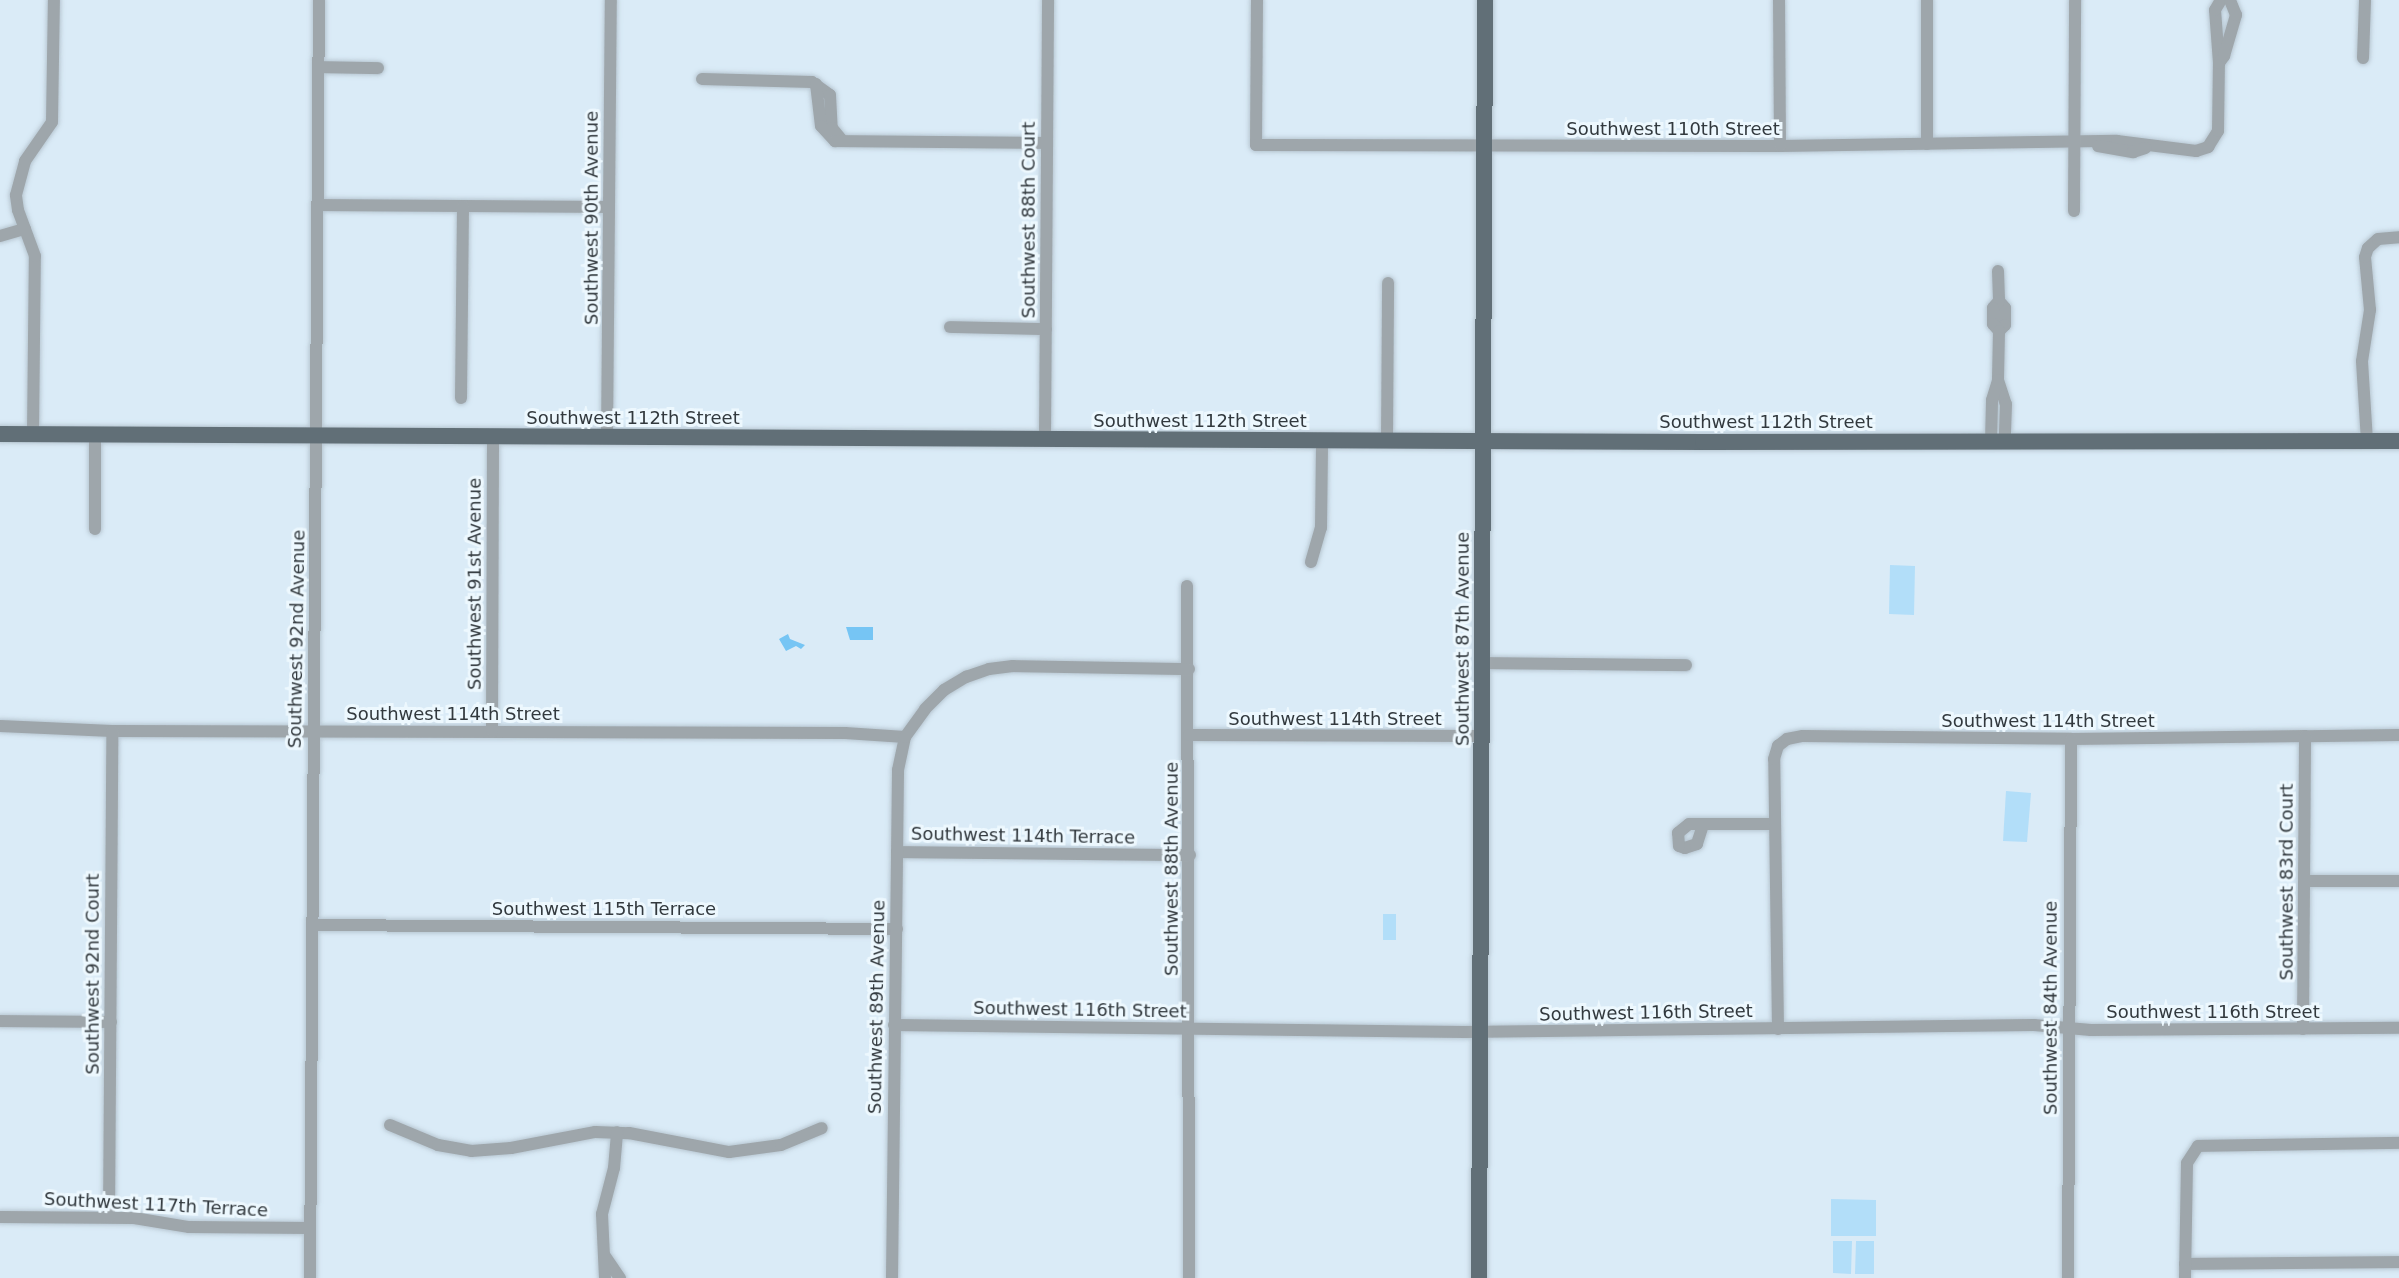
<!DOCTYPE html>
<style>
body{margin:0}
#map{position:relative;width:2399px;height:1278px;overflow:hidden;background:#daebf7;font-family:"DejaVu Sans",sans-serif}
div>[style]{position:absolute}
.green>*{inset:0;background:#b2def9}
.water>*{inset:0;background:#76c5f4}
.roads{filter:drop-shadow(0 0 2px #b8c7d2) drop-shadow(0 0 2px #b8c7d2)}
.minor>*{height:12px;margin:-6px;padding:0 6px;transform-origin:6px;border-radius:6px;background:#9ea6ab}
.major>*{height:16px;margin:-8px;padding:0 8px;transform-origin:8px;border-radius:8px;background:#616f77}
span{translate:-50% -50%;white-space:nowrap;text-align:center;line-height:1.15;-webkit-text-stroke:6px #edf8fe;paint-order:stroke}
.street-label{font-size:18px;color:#32393e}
</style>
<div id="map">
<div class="green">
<i style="clip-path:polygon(1890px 565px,1915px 566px,1914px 615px,1889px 614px)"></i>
<i style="clip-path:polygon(2006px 791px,2031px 793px,2027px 842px,2003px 841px)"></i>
<i style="clip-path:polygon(1383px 914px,1396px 914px,1396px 940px,1383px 940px)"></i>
<i style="clip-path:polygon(1831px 1199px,1876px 1200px,1876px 1236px,1831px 1236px)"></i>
<i style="clip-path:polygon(1833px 1241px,1852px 1241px,1851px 1274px,1833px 1273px)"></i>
<i style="clip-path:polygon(1856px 1241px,1874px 1241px,1874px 1274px,1855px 1274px)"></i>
</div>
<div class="water">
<i style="clip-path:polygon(846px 627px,873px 627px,873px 640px,850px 640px)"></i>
<i style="clip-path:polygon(788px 634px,790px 639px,805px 645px,801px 649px,796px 646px,786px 651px,779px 639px)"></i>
</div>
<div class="roads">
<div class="minor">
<i style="left:1257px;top:0;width:145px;rotate:90.4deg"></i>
<i style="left:1256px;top:145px;width:524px;rotate:0.11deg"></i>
<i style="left:1780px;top:146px;width:337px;rotate:-0.9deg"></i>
<i style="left:2117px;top:141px;width:80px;rotate:7.2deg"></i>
<i style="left:2196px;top:151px;width:13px;rotate:-18deg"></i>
<i style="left:2208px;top:147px;width:19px;rotate:-58deg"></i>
<i style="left:2218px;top:131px;width:68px;rotate:-89.2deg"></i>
<i style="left:2219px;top:63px;width:53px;rotate:-94.3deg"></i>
<i style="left:2215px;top:10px;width:12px;rotate:-59deg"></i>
<i style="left:1779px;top:0;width:146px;rotate:89.6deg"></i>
<i style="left:2363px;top:58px;width:58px;rotate:-88deg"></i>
<i style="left:2219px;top:63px;width:9px;rotate:-54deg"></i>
<i style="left:2224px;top:56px;width:43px;rotate:-73.7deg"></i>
<i style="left:2236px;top:15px;width:16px;rotate:-112deg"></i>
<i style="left:319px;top:67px;width:59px;rotate:1deg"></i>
<i style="left:702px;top:79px;width:110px;rotate:1.6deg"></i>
<i style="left:812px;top:82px;width:22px;rotate:36deg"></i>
<i style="left:830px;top:95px;width:33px;rotate:87deg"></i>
<i style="left:832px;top:128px;width:14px;rotate:51deg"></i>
<i style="left:816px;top:84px;width:42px;rotate:83.2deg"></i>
<i style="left:821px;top:126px;width:21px;rotate:47deg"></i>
<i style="left:835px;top:141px;width:212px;rotate:0.5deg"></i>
<i style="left:1927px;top:144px;width:144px;rotate:-90deg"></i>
<i style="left:2098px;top:146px;width:36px;rotate:10deg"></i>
<i style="left:2133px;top:152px;width:13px;rotate:-18deg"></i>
<i style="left:318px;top:205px;width:291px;rotate:0.4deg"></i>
<i style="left:2074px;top:211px;width:211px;rotate:-89.7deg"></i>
<i style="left:0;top:236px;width:26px;rotate:-16deg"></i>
<i style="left:1998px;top:271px;width:30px;rotate:88deg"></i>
<i style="left:1999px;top:301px;width:9px;rotate:49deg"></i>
<i style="left:2005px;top:308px;width:17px;rotate:90deg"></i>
<i style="left:2005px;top:325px;width:8px;rotate:135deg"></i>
<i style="left:1999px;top:301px;width:9px;rotate:131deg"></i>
<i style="left:1993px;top:308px;width:16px;rotate:90deg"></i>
<i style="left:1993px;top:324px;width:9px;rotate:49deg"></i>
<i style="left:1999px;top:331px;width:49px;rotate:91.2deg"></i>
<i style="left:1998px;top:380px;width:25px;rotate:72deg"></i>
<i style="left:2006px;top:404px;width:38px;rotate:92deg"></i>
<i style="left:950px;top:327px;width:96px;rotate:1.2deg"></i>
<i style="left:461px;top:398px;width:192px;rotate:-89.4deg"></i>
<i style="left:33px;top:434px;width:178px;rotate:-89.4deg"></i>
<i style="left:35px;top:256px;width:49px;rotate:-110.3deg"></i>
<i style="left:18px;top:210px;width:15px;rotate:-98deg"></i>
<i style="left:16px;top:195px;width:35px;rotate:-75deg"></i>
<i style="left:25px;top:161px;width:47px;rotate:-55.3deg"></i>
<i style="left:52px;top:122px;width:122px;rotate:-89.1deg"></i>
<i style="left:95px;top:434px;width:95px;rotate:90deg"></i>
<i style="left:607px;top:437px;width:437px;rotate:-89.5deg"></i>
<i style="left:1045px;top:439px;width:439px;rotate:-89.6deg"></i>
<i style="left:1387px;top:440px;width:157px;rotate:-89.6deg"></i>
<i style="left:2367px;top:441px;width:80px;rotate:-93.6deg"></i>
<i style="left:2362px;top:361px;width:52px;rotate:-81.1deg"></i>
<i style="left:2370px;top:310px;width:53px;rotate:-95.4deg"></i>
<i style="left:2365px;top:257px;width:9px;rotate:-72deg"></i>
<i style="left:2368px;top:248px;width:13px;rotate:-42deg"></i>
<i style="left:2378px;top:239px;width:21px;rotate:-5deg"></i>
<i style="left:1991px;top:442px;width:42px;rotate:-88.6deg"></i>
<i style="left:1992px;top:400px;width:21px;rotate:-73deg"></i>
<i style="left:1311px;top:562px;width:35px;rotate:-74deg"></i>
<i style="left:1321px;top:528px;width:88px;rotate:-89.3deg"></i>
<i style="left:1187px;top:586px;width:692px;rotate:89.83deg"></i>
<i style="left:1482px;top:663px;width:204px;rotate:0.6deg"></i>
<i style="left:0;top:726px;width:112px;rotate:2.6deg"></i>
<i style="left:112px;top:731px;width:733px;rotate:0.16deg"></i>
<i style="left:845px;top:733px;width:60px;rotate:3.8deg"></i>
<i style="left:492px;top:731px;width:295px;rotate:-89.8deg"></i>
<i style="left:1189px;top:735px;width:292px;rotate:0.2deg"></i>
<i style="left:1703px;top:825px;width:20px;rotate:108deg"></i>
<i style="left:1697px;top:844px;width:13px;rotate:162deg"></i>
<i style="left:1685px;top:848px;width:6px;rotate:-162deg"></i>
<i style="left:1679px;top:846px;width:13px;rotate:-94deg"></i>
<i style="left:1678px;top:833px;width:14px;rotate:-39deg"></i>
<i style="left:1689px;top:824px;width:86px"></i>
<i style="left:897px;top:852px;width:293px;rotate:0.6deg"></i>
<i style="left:2305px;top:881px;width:94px"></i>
<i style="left:312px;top:925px;width:585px;rotate:0.39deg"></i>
<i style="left:0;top:1021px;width:111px;rotate:0.5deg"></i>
<i style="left:894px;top:1025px;width:570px;rotate:0.7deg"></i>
<i style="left:1464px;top:1032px;width:570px;rotate:-0.7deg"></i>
<i style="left:2034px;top:1025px;width:57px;rotate:5deg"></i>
<i style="left:2091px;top:1030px;width:308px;rotate:-0.4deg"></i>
<i style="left:1778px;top:1029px;width:270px;rotate:-90.8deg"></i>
<i style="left:1774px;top:759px;width:14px;rotate:-73deg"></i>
<i style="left:1778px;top:746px;width:11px;rotate:-38deg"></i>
<i style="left:1787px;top:739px;width:16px;rotate:-11deg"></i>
<i style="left:1803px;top:736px;width:268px;rotate:0.6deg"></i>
<i style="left:2071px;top:739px;width:328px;rotate:-0.7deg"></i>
<i style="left:2303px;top:1029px;width:293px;rotate:-89.6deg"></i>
<i style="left:390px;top:1125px;width:52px;rotate:22.6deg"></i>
<i style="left:438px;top:1145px;width:34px;rotate:10deg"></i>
<i style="left:471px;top:1151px;width:40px;rotate:-4.3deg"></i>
<i style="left:511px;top:1148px;width:86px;rotate:-10.8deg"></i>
<i style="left:595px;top:1132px;width:34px;rotate:2deg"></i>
<i style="left:629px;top:1133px;width:102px;rotate:10.8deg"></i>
<i style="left:729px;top:1152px;width:52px;rotate:-7.7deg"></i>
<i style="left:781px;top:1145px;width:44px;rotate:-22.5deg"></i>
<i style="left:0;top:1217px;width:134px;rotate:0.4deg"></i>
<i style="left:134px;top:1218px;width:56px;rotate:9.3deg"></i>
<i style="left:189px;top:1227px;width:121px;rotate:0.5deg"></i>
<i style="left:109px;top:1217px;width:486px;rotate:-89.6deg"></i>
<i style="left:605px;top:1256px;width:27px;rotate:56deg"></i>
<i style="left:2185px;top:1264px;width:214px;rotate:-0.5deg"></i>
<i style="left:310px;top:1278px;width:1278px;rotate:-89.6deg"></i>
<i style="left:605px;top:1278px;width:64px;rotate:-92.7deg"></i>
<i style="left:602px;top:1214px;width:48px;rotate:-75.4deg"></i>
<i style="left:614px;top:1168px;width:36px;rotate:-85deg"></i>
<i style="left:892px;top:1278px;width:508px;rotate:-89.32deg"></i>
<i style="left:898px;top:770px;width:34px;rotate:-78deg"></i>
<i style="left:905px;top:737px;width:34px;rotate:-54deg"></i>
<i style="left:925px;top:709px;width:27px;rotate:-45deg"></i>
<i style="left:944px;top:690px;width:26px;rotate:-31deg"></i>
<i style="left:966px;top:677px;width:24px;rotate:-19deg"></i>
<i style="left:989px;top:669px;width:24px;rotate:-7deg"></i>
<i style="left:1013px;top:666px;width:176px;rotate:1deg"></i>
<i style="left:2068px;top:1278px;width:539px;rotate:-89.68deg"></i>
<i style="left:2185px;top:1278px;width:115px;rotate:-89deg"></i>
<i style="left:2187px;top:1163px;width:20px;rotate:-57deg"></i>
<i style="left:2198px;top:1146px;width:201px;rotate:-0.9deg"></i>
</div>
<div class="major">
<i style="left:0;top:434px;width:1703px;rotate:0.27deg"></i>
<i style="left:1703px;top:442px;width:696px;rotate:-0.08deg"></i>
<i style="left:1479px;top:1278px;width:1278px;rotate:-89.73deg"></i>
</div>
</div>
<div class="street-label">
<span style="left:1673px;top:129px">Southwest 110th Street</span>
<span style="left:592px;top:218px;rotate:-90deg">Southwest 90th Avenue</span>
<span style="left:1029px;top:220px;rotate:-90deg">Southwest 88th Court</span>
<span style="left:633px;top:418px">Southwest 112th Street</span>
<span style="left:1200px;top:421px">Southwest 112th Street</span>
<span style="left:1766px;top:422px">Southwest 112th Street</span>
<span style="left:475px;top:584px;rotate:-90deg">Southwest 91st Avenue</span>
<span style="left:297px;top:639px;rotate:-89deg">Southwest 92nd Avenue</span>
<span style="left:1463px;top:639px;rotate:-90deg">Southwest 87th Avenue</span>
<span style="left:453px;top:714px">Southwest 114th Street</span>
<span style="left:1335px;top:719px">Southwest 114th Street</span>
<span style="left:2048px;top:721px">Southwest 114th Street</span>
<span style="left:1023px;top:836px;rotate:1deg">Southwest 114th Terrace</span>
<span style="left:1172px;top:869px;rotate:-90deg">Southwest 88th Avenue</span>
<span style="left:2287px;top:882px;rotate:-90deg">Southwest 83rd Court</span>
<span style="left:604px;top:909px">Southwest 115th Terrace</span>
<span style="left:93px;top:974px;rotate:-90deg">Southwest 92nd Court</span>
<span style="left:877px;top:1007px;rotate:-89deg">Southwest 89th Avenue</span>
<span style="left:2051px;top:1008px;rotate:-90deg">Southwest 84th Avenue</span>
<span style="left:1080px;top:1010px;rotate:1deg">Southwest 116th Street</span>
<span style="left:2213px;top:1012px">Southwest 116th Street</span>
<span style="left:1646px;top:1013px;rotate:-1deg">Southwest 116th Street</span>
<span style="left:156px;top:1205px;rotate:3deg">Southwest 117th Terrace</span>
</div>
</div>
